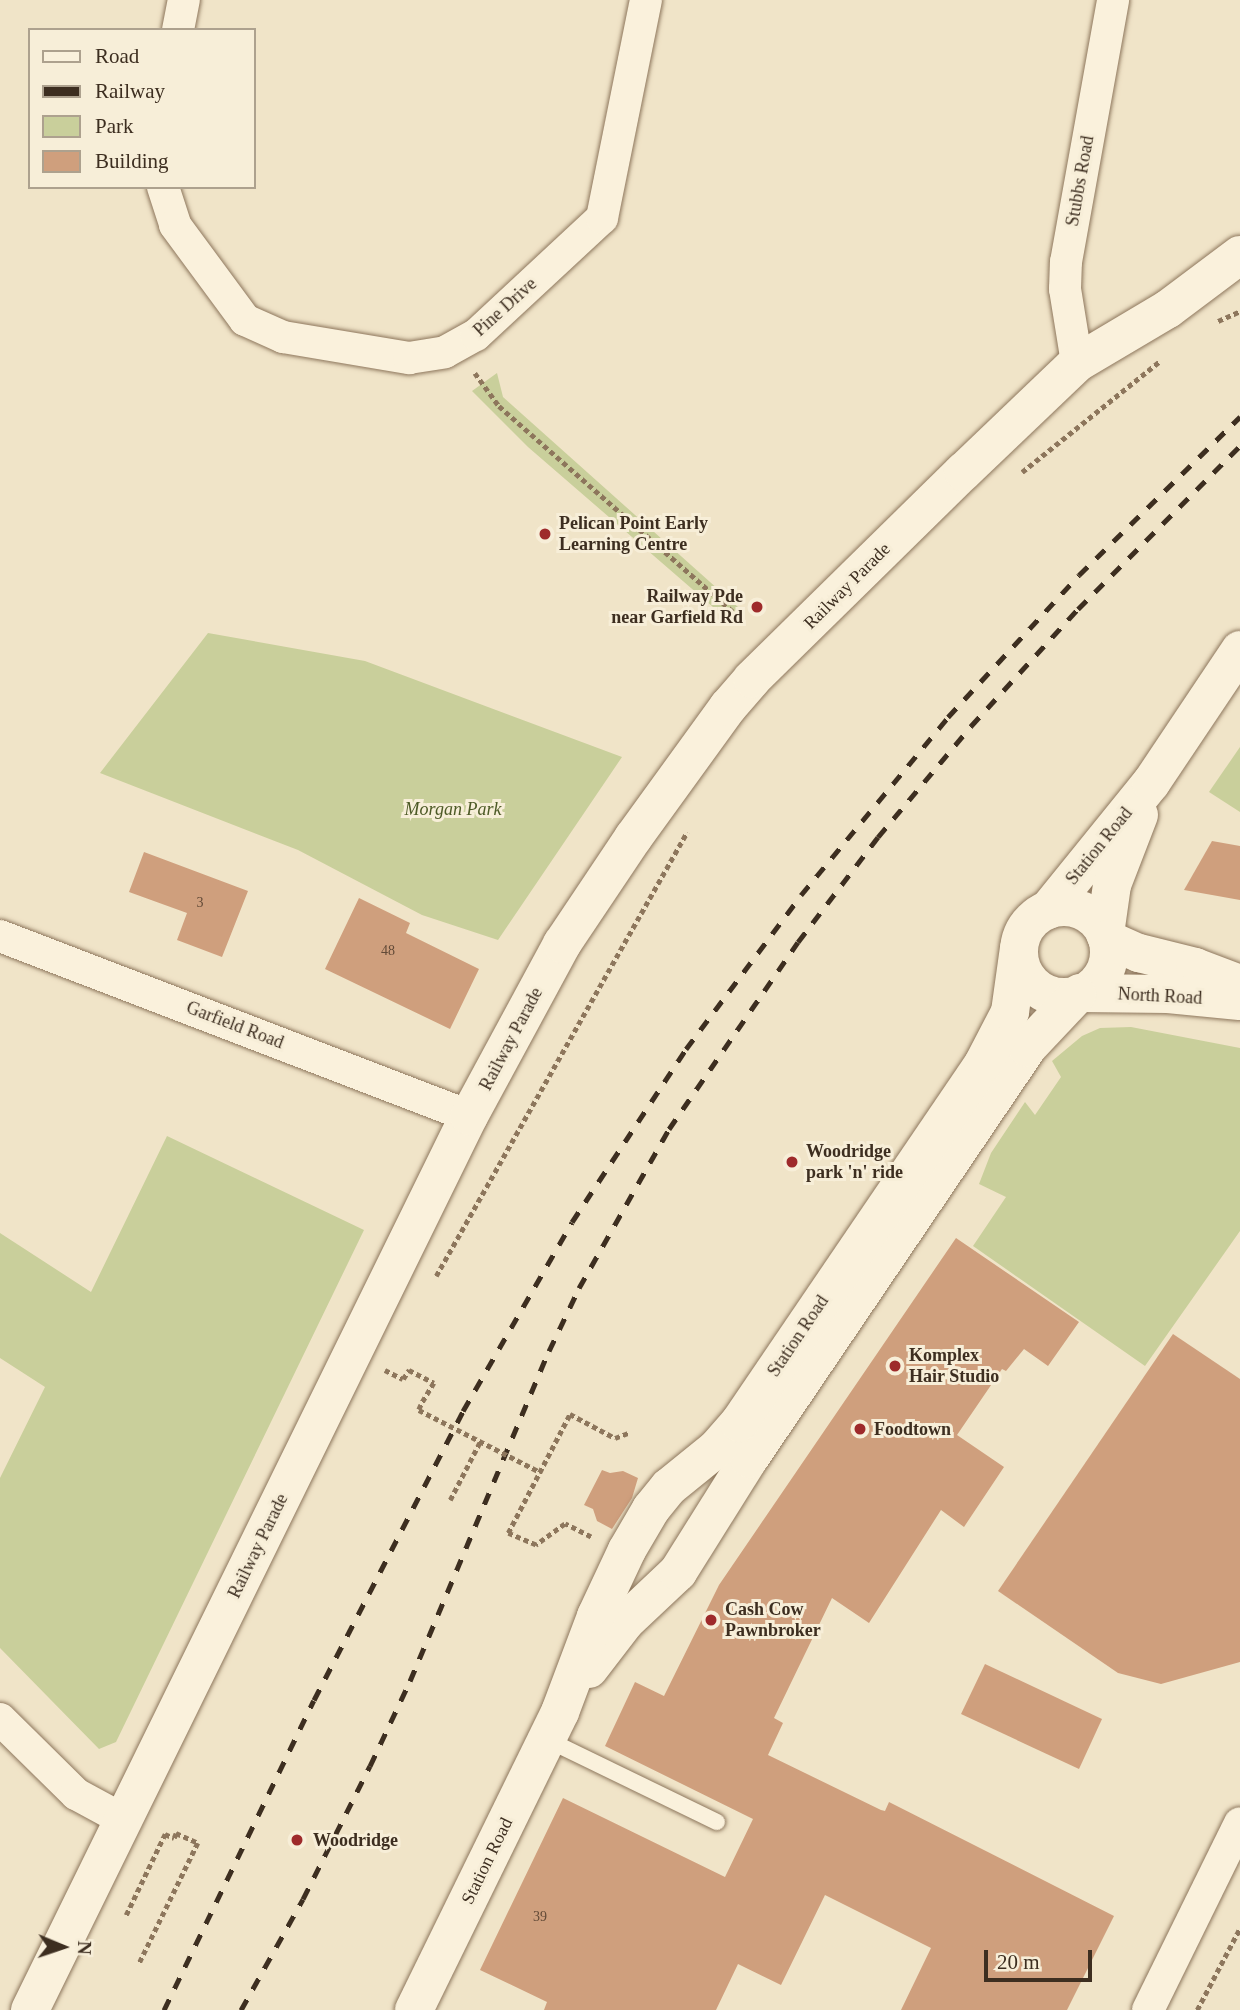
<!DOCTYPE html>
<style>
body{margin:0}
#map{position:relative;width:1240px;height:2010px;overflow:hidden;background:#f0e4c8;font-family:"Times New Roman",serif}
div>[style]{position:absolute}
.green>*{inset:0;background:#c9cf9b}
.building>*{inset:0;background:#cf9f7d}
.path>*{height:4.5px;margin-top:-2.25px;transform-origin:0;background:repeating-linear-gradient(90deg,#8d765c 0 5px,transparent 0 8.5px)}
.roads{filter:drop-shadow(0 0 2px #8d765c) drop-shadow(0 0 2px #8d765c)}
.lane>*{height:16px;margin:-8px;padding:0 8px;transform-origin:8px;border-radius:8px;background:#faf1dc}
.street>*{height:32px;margin:-16px;padding:0 16px;transform-origin:16px;border-radius:16px;background:#faf1dc}
.secondary>*{height:38px;margin:-19px;padding:0 19px;transform-origin:19px;border-radius:19px;background:#faf1dc}
.secondary>.ring{margin:-19px;padding:0;box-sizing:content-box;background:none;border:38px solid #faf1dc;border-radius:50%}
.rail>*{height:5px;margin-top:-2.5px;transform-origin:0;background:repeating-linear-gradient(90deg,#3d2e20 0 12px,transparent 0 24px)}
.path-bridge>*{height:4.5px;margin-top:-2.25px;transform-origin:0;background:repeating-linear-gradient(90deg,#8d765c 0 5px,transparent 0 8.5px)}
.dots>*{width:19px;height:19px;translate:-50% -50%;box-sizing:border-box;border:4px solid #f7eed8;border-radius:50%}
span{translate:-50% -50%;white-space:nowrap;text-align:center;line-height:1.15;-webkit-text-stroke:6px #f7eed8;paint-order:stroke}
.number-label{font-size:14px;color:#624a37}
.number-label span{-webkit-text-stroke-width:0}
.street-label{font-size:18px;color:#3d2e20}
.poi-label{font-size:18px;color:#3d2e20;font-weight:700}
.left{translate:0 -50%;text-align:left}
.right{translate:-100% -50%;text-align:right}
.park-label{font-size:18px;color:#4d5a26;font-style:italic}
.legend{position:absolute;left:28px;top:28px;width:228px;height:161px;box-sizing:border-box;background:#f7eed8;border:2px solid #ada18e;margin:0;padding:9px 12px;list-style:none;font-size:21px;color:#3d2e20}
.legend li{display:flex;align-items:center;gap:14px;height:35px}
.legend b{width:35px;border:2px solid #ada18e}
.north{position:absolute;left:28px;top:1912px;width:70px;height:70px;-webkit-text-stroke:5px #f7eed8;paint-order:stroke;rotate:92deg;font-size:19px;font-weight:700;line-height:28px;text-align:center;color:#3d2e20}
.north::after{content:'';display:block;margin:auto;width:24px;height:32px;background:#3d2e20;clip-path:polygon(50% 0,100% 100%,50% 72%,0 100%)}
.scale{position:absolute;left:984px;top:1950px;width:108px;height:32px;box-sizing:border-box;border:4px solid #3d2e20;border-top:0;padding-left:9px;font-size:21px;line-height:24px;white-space:nowrap;color:#3d2e20;-webkit-text-stroke:5px #f7eed8;paint-order:stroke}
</style>
<div id="map">
<div class="green">
<i style="clip-path:polygon(497px 373px,503px 397px,738px 607px,728px 620px,528px 447px,472px 391px)"></i>
<i style="clip-path:polygon(208px 633px,365px 661px,622px 757px,498px 940px,422px 915px,298px 850px,100px 773px)"></i>
<i style="clip-path:polygon(1240px 747px,1240px 812px,1209px 792px)"></i>
<i style="clip-path:polygon(1131px 1027px,1240px 1048px,1240px 1231px,1145px 1366px,973px 1246px,1006px 1197px,979px 1184px,991px 1153px,1025px 1102px,1035px 1115px,1061px 1077px,1052px 1061px,1082px 1036px,1100px 1028px)"></i>
<i style="clip-path:polygon(167px 1136px,364px 1230px,116px 1742px,99px 1749px,0 1648px,0 1478px,45px 1387px,0 1358px,0 1233px,91px 1292px)"></i>
</div>
<div class="building">
<i style="clip-path:polygon(1212px 841px,1240px 846px,1240px 900px,1184px 890px)"></i>
<i style="clip-path:polygon(144px 852px,248px 891px,222px 957px,177px 940px,187px 913px,129px 892px)"></i>
<i style="clip-path:polygon(359px 898px,410px 923px,406px 933px,479px 969px,450px 1029px,325px 969px)"></i>
<i style="clip-path:polygon(956px 1238px,1079px 1322px,1048px 1366px,1024px 1349px,1006px 1371px,1002px 1369px,957px 1435px,1004px 1467px,964px 1527px,941px 1510px,869px 1623px,832px 1598px,774px 1718px,783px 1723px,768px 1755px,881px 1810px,885px 1811px,889px 1802px,1114px 1916px,1067px 2010px,901px 2010px,931px 1948px,825px 1895px,781px 1985px,738px 1964px,716px 2010px,544px 2010px,547px 2002px,480px 1970px,563px 1798px,725px 1877px,753px 1819px,605px 1746px,635px 1682px,664px 1696px,719px 1585px)"></i>
<i style="clip-path:polygon(1173px 1334px,1240px 1379px,1240px 1662px,1161px 1684px,1118px 1673px,998px 1591px)"></i>
<i style="clip-path:polygon(602px 1470px,610px 1473px,623px 1471px,638px 1478px,632px 1498px,612px 1529px,597px 1521px,593px 1509px,584px 1505px)"></i>
<i style="clip-path:polygon(985px 1664px,1102px 1719px,1079px 1769px,961px 1714px)"></i>
</div>
<div class="path">
<i style="left:1218px;top:321px;width:24px;rotate:-24deg"></i>
<i style="left:475px;top:373px;width:41px;rotate:54deg"></i>
<i style="left:499px;top:406px;width:321px;rotate:41.3deg"></i>
<i style="left:1022px;top:472px;width:177px;rotate:-38.8deg"></i>
<i style="left:436px;top:1276px;width:510px;rotate:-60.52deg"></i>
<i style="left:385px;top:1370px;width:20px;rotate:27deg"></i>
<i style="left:403px;top:1379px;width:11px;rotate:-56deg"></i>
<i style="left:409px;top:1370px;width:28px;rotate:27deg"></i>
<i style="left:434px;top:1383px;width:26px;rotate:121deg"></i>
<i style="left:450px;top:1500px;width:65px;rotate:-62.7deg"></i>
<i style="left:591px;top:1537px;width:29px;rotate:-153deg"></i>
<i style="left:565px;top:1524px;width:36px;rotate:144deg"></i>
<i style="left:536px;top:1545px;width:30px;rotate:-157deg"></i>
<i style="left:508px;top:1533px;width:134px;rotate:-62.5deg"></i>
<i style="left:570px;top:1414px;width:51px;rotate:28.1deg"></i>
<i style="left:615px;top:1438px;width:14px;rotate:-21deg"></i>
<i style="left:126px;top:1915px;width:90px;rotate:-64.3deg"></i>
<i style="left:165px;top:1834px;width:10px;rotate:24deg"></i>
<i style="left:174px;top:1838px;width:5px;rotate:-68deg"></i>
<i style="left:176px;top:1833px;width:24px;rotate:24deg"></i>
<i style="left:198px;top:1843px;width:135px;rotate:116deg"></i>
<i style="left:1197px;top:2010px;width:93px;rotate:-62.3deg"></i>
</div>
<div class="roads">
<div class="lane">
<i style="left:546px;top:1739px;width:190px;rotate:25.9deg"></i>
</div>
<div class="street">
<i style="left:178px;top:30px;width:31px;rotate:-79deg"></i>
<i style="left:163px;top:187px;width:40px;rotate:72deg"></i>
<i style="left:175px;top:225px;width:118px;rotate:53.6deg"></i>
<i style="left:245px;top:320px;width:42px;rotate:24.1deg"></i>
<i style="left:283px;top:337px;width:128px;rotate:9.5deg"></i>
<i style="left:409px;top:358px;width:36px;rotate:-9deg"></i>
<i style="left:445px;top:352px;width:35px;rotate:-29deg"></i>
<i style="left:476px;top:335px;width:172px;rotate:-42.9deg"></i>
<i style="left:602px;top:218px;width:222px;rotate:-78.6deg"></i>
<i style="left:1077px;top:363px;width:75px;rotate:-99.2deg"></i>
<i style="left:1065px;top:289px;width:27px;rotate:-88deg"></i>
<i style="left:1066px;top:262px;width:266px;rotate:-79.8deg"></i>
<i style="left:0;top:936px;width:502px;rotate:21deg"></i>
<i style="left:0;top:1719px;width:107px;rotate:44.6deg"></i>
<i style="left:76px;top:1794px;width:52px;rotate:28.5deg"></i>
<i style="left:1148px;top:2010px;width:208px;rotate:-63.8deg"></i>
</div>
<div class="secondary">
<i class="ring" style="left:1019px;top:907px;width:52px;height:52px"></i>
<i style="left:1048px;top:910px;width:164px;rotate:-51deg"></i>
<i style="left:1151px;top:783px;width:160px;rotate:-56.2deg"></i>
<i style="left:1105px;top:934px;width:49px;rotate:-81.9deg"></i>
<i style="left:1112px;top:885px;width:75px;rotate:-68.9deg"></i>
<i style="left:1107px;top:939px;width:35px;rotate:24deg"></i>
<i style="left:1139px;top:953px;width:58px;rotate:14deg"></i>
<i style="left:1195px;top:967px;width:48px;rotate:20.7deg"></i>
<i style="left:1080px;top:993px;width:88px;rotate:0.7deg"></i>
<i style="left:1168px;top:994px;width:72px;rotate:5.6deg"></i>
<i style="left:589px;top:1669px;width:59px;rotate:-52.5deg"></i>
<i style="left:625px;top:1622px;width:73px;rotate:-43.3deg"></i>
<i style="left:678px;top:1572px;width:133px;rotate:-57.9deg"></i>
<i style="left:749px;top:1459px;width:496px;rotate:-55.9deg"></i>
<i style="left:1027px;top:1048px;width:73px;rotate:-46.7deg"></i>
<i style="left:30px;top:2010px;width:996px;rotate:-63.85deg"></i>
<i style="left:469px;top:1116px;width:196px;rotate:-61.6deg"></i>
<i style="left:562px;top:944px;width:128px;rotate:-56.2deg"></i>
<i style="left:633px;top:838px;width:162px;rotate:-54.1deg"></i>
<i style="left:728px;top:707px;width:37px;rotate:-49deg"></i>
<i style="left:752px;top:679px;width:296px;rotate:-44.5deg"></i>
<i style="left:963px;top:472px;width:158px;rotate:-43.7deg"></i>
<i style="left:1077px;top:363px;width:106px;rotate:-30.7deg"></i>
<i style="left:1168px;top:309px;width:90px;rotate:-36.9deg"></i>
<i style="left:414px;top:2010px;width:332px;rotate:-63.9deg"></i>
<i style="left:560px;top:1712px;width:103px;rotate:-69.4deg"></i>
<i style="left:596px;top:1616px;width:73px;rotate:-64.8deg"></i>
<i style="left:627px;top:1550px;width:48px;rotate:-59.7deg"></i>
<i style="left:651px;top:1509px;width:28px;rotate:-51deg"></i>
<i style="left:669px;top:1487px;width:62px;rotate:-39.1deg"></i>
<i style="left:717px;top:1448px;width:33px;rotate:-49deg"></i>
<i style="left:739px;top:1423px;width:434px;rotate:-55.8deg"></i>
<i style="left:983px;top:1064px;width:59px;rotate:-62.6deg"></i>
<i style="left:1010px;top:1012px;width:65px;rotate:-82deg"></i>
</div>
</div>
<div class="rail">
<i style="left:164px;top:2010px;width:344px;rotate:-64.2deg"></i>
<i style="left:314px;top:1700px;width:325px;rotate:-62.7deg"></i>
<i style="left:463px;top:1411px;width:218px;rotate:-60deg"></i>
<i style="left:572px;top:1222px;width:207px;rotate:-56.6deg"></i>
<i style="left:686px;top:1049px;width:192px;rotate:-53.2deg"></i>
<i style="left:801px;top:895px;width:231px;rotate:-50.4deg"></i>
<i style="left:948px;top:717px;width:193px;rotate:-47.3deg"></i>
<i style="left:1079px;top:575px;width:226px;rotate:-44.5deg"></i>
<i style="left:241px;top:2010px;width:127px;rotate:-60.8deg"></i>
<i style="left:303px;top:1899px;width:149px;rotate:-63.3deg"></i>
<i style="left:370px;top:1766px;width:94px;rotate:-64.8deg"></i>
<i style="left:410px;top:1681px;width:358px;rotate:-67.2deg"></i>
<i style="left:549px;top:1351px;width:70px;rotate:-64.5deg"></i>
<i style="left:579px;top:1288px;width:183px;rotate:-60.5deg"></i>
<i style="left:669px;top:1129px;width:227px;rotate:-55.4deg"></i>
<i style="left:798px;top:942px;width:132px;rotate:-52.7deg"></i>
<i style="left:878px;top:837px;width:145px;rotate:-50deg"></i>
<i style="left:971px;top:726px;width:159px;rotate:-47.6deg"></i>
<i style="left:1078px;top:609px;width:230px;rotate:-45.2deg"></i>
</div>
<div class="path-bridge">
<i style="left:421px;top:1405px;width:5px;rotate:112deg"></i>
<i style="left:419px;top:1410px;width:136px;rotate:27.1deg"></i>
</div>
<div class="dots">
<i style="left:545px;top:534px;background:#9e2a2b"></i>
<i style="left:757px;top:607px;background:#9e2a2b"></i>
<i style="left:792px;top:1162px;background:#9e2a2b"></i>
<i style="left:895px;top:1366px;background:#9e2a2b"></i>
<i style="left:860px;top:1429px;background:#9e2a2b"></i>
<i style="left:711px;top:1620px;background:#9e2a2b"></i>
<i style="left:297px;top:1840px;background:#9e2a2b"></i>
</div>
<div class="number-label">
<span style="left:200px;top:903px">3</span>
<span style="left:388px;top:951px">48</span>
<span style="left:540px;top:1917px">39</span>
</div>
<div class="street-label">
<span style="left:1080px;top:181px;rotate:-80deg">Stubbs Road</span>
<span style="left:505px;top:307px;rotate:-42deg">Pine Drive</span>
<span style="left:847px;top:586px;rotate:-45deg">Railway Parade</span>
<span style="left:1099px;top:846px;rotate:-51deg">Station Road</span>
<span style="left:1160px;top:996px;rotate:3deg">North Road</span>
<span style="left:235px;top:1025px;rotate:21deg">Garfield Road</span>
<span style="left:511px;top:1039px;rotate:-62deg">Railway Parade</span>
<span style="left:798px;top:1336px;rotate:-56deg">Station Road</span>
<span style="left:258px;top:1546px;rotate:-64deg">Railway Parade</span>
<span style="left:487px;top:1861px;rotate:-64deg">Station Road</span>
</div>
<div class="poi-label">
<span class="left" style="left:559px;top:534px">Pelican Point Early<br>Learning Centre</span>
<span class="right" style="left:743px;top:607px">Railway Pde<br>near Garfield Rd</span>
<span class="left" style="left:806px;top:1162px">Woodridge<br>park 'n' ride</span>
<span class="left" style="left:909px;top:1366px">Komplex<br>Hair Studio</span>
<span class="left" style="left:874px;top:1429px">Foodtown</span>
<span class="left" style="left:725px;top:1620px">Cash Cow<br>Pawnbroker</span>
<span class="left" style="left:313px;top:1840px">Woodridge</span>
</div>
<div class="park-label">
<span style="left:453px;top:809px">Morgan Park</span>
</div>
<ul class="legend">
<li><b style="height:9px;background:#faf1dc"></b>Road</li>
<li><b style="height:9px;background:#3d2e20"></b>Railway</li>
<li><b style="height:19px;background:#c9cf9b"></b>Park</li>
<li><b style="height:19px;background:#cf9f7d"></b>Building</li>
</ul>
<div class="north">N</div>
<div class="scale">20 m</div>
</div>
